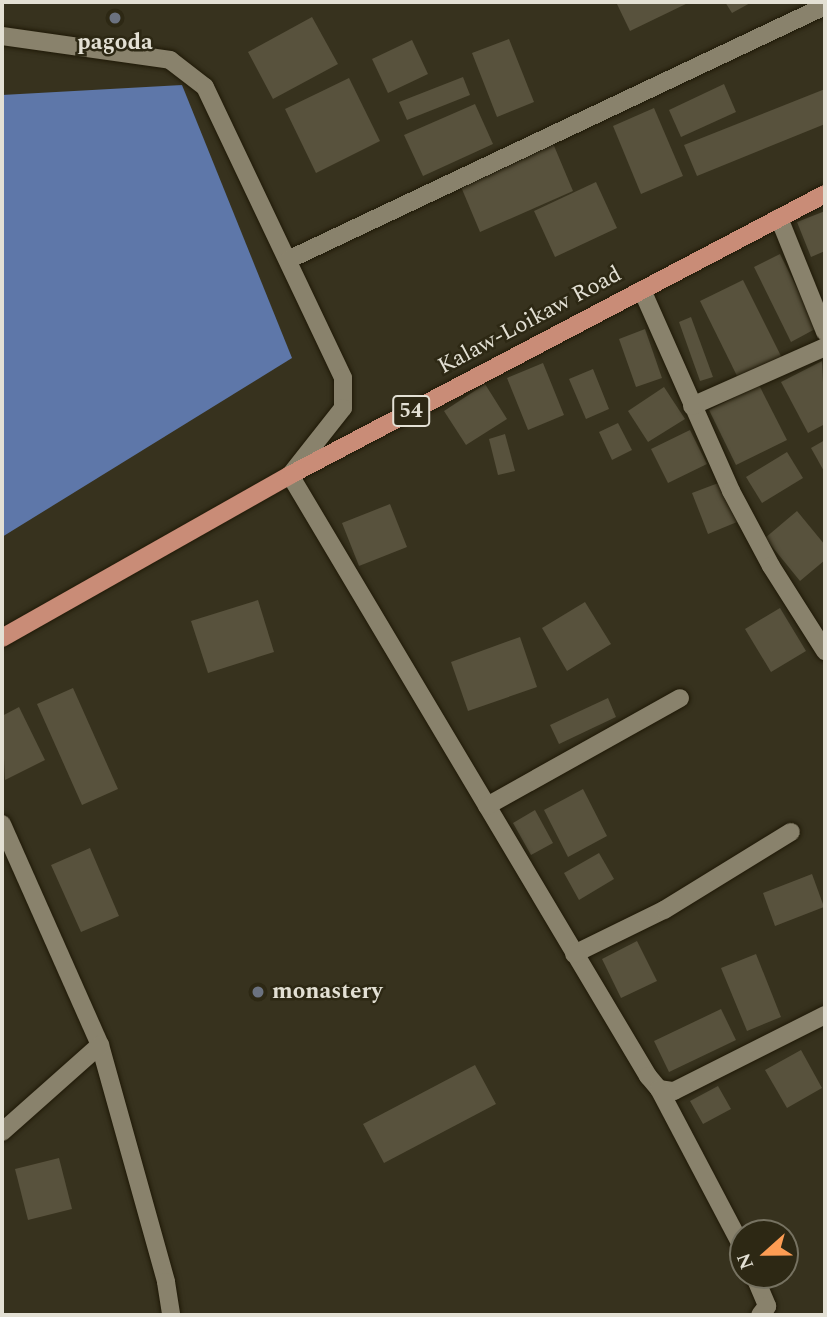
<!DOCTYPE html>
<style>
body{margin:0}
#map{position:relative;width:827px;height:1317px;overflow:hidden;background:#37321e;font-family:Spectral,serif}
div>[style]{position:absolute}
.water>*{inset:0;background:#5e77a9}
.building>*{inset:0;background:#58523d}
.roads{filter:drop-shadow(0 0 2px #1f1907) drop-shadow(0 0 2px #1f1907)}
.minor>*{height:18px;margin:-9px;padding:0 9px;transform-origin:9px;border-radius:9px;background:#89826c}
.major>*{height:18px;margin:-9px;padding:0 9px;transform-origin:9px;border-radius:9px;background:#c98c77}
.dots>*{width:19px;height:19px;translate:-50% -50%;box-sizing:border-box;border:4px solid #2d2814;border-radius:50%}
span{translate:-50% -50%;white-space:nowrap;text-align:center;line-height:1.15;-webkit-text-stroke:5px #2d2814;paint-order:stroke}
.shield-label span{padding:2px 5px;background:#2d2814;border:2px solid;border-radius:5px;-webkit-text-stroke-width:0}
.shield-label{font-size:21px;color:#e3e0d4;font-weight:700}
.poi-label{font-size:23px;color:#e3e0d4;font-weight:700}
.left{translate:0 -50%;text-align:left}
.street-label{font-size:23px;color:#e3e0d4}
.frame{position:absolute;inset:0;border:4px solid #e3e0d4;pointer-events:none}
.north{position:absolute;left:729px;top:1219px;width:70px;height:70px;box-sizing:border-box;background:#2d2814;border:2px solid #767261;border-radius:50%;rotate:249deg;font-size:19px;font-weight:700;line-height:28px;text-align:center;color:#e3e0d4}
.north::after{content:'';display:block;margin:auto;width:24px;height:32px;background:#fd9d54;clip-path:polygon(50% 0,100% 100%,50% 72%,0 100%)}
</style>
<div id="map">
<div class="water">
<i style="clip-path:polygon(182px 85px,292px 358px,2px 537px,2px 95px)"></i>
</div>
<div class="building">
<i style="clip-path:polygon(616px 2px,690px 2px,630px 31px)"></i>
<i style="clip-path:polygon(725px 2px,752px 2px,732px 13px)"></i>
<i style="clip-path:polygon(312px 17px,338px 64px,273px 99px,248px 52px)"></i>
<i style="clip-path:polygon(509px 39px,534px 102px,497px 117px,472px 53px)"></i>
<i style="clip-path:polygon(412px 40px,428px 74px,388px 93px,372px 59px)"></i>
<i style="clip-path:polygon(463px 77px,470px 95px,407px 120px,399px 102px)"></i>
<i style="clip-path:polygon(349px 78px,380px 141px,316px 173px,285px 109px)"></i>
<i style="clip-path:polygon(724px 84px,736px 112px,681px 137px,669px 110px)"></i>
<i style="clip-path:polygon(825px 89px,825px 124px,697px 176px,684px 145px)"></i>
<i style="clip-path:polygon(475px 104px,493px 144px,423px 176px,404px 135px)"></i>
<i style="clip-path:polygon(654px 108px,683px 176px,641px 194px,613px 126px)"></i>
<i style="clip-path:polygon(552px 141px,573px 191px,480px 232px,459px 182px)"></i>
<i style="clip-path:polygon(596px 182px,617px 228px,555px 257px,534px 211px)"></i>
<i style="clip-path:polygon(825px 211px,825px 251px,811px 257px,797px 222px)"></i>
<i style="clip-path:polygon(780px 254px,817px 328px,791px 342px,754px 267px)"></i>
<i style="clip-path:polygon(743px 280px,782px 358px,739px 380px,700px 301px)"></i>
<i style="clip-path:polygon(691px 317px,713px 377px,700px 381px,679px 322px)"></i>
<i style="clip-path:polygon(645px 329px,662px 378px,636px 387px,619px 339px)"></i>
<i style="clip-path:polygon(822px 361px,825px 424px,808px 433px,781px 382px)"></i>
<i style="clip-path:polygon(543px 363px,564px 415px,528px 430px,507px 378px)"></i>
<i style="clip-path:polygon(593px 369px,609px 409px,586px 419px,569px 379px)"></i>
<i style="clip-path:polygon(485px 384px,507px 419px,466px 445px,444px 411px)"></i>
<i style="clip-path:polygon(759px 385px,787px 440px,736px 465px,709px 410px)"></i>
<i style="clip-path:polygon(664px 387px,685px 419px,648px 442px,628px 411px)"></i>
<i style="clip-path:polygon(618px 423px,632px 450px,612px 460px,599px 432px)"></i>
<i style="clip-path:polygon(690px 430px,707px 464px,668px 483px,651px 449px)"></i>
<i style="clip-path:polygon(505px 434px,515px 471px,498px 475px,489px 439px)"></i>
<i style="clip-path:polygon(825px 440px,825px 473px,811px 448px)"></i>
<i style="clip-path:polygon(787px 452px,803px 478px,762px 503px,746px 477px)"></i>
<i style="clip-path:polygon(721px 482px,737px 522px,708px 534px,692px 493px)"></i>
<i style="clip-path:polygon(390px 504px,407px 547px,359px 566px,342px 523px)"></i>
<i style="clip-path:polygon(797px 511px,825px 545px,825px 560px,800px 581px,765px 538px)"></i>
<i style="clip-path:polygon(258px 600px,274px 652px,208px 673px,191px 621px)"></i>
<i style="clip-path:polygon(585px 602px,611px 644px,567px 671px,542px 628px)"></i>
<i style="clip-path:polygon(780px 608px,806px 651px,771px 672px,745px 629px)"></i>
<i style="clip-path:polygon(520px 637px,537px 687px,468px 711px,451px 662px)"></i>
<i style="clip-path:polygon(73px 688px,118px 789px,82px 805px,37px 704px)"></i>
<i style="clip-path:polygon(608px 698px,616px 717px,559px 744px,550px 725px)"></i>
<i style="clip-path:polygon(19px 707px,45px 760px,5px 780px,2px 716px)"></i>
<i style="clip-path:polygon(583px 789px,607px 836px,568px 857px,544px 810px)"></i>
<i style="clip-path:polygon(535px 810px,553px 843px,531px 855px,513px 823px)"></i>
<i style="clip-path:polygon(90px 848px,119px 916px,81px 932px,51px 865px)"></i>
<i style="clip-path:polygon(599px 853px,614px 879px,579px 900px,564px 873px)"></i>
<i style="clip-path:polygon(812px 874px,824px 907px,775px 926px,763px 893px)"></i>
<i style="clip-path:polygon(637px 941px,657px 981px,621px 998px,602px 959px)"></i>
<i style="clip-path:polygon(756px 954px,781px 1017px,747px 1031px,721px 968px)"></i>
<i style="clip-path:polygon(721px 1009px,736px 1040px,669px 1072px,654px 1041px)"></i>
<i style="clip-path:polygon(801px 1050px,822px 1088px,787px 1108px,765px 1070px)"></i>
<i style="clip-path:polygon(475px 1065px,496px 1104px,384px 1163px,363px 1124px)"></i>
<i style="clip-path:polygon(718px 1086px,731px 1109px,703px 1124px,690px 1101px)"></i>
<i style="clip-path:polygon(59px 1158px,72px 1209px,28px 1220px,15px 1169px)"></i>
</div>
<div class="roads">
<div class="minor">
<i style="left:2px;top:36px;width:170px;rotate:8.1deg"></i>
<i style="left:170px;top:60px;width:44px;rotate:37.6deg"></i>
<i style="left:205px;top:87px;width:322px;rotate:64.6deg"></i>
<i style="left:343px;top:378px;width:30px;rotate:90deg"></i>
<i style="left:343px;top:408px;width:85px;rotate:128.3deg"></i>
<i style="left:290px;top:475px;width:700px;rotate:59.22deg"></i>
<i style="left:648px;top:1076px;width:17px;rotate:50deg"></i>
<i style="left:659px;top:1089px;width:15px;rotate:8deg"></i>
<i style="left:674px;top:1091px;width:169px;rotate:-26.7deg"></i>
<i style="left:779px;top:218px;width:123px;rotate:68deg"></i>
<i style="left:290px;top:259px;width:592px;rotate:-25.31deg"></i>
<i style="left:642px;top:290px;width:220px;rotate:66.1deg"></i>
<i style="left:731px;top:491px;width:85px;rotate:61.9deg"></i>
<i style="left:771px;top:566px;width:101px;rotate:57.6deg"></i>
<i style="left:692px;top:406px;width:145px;rotate:-23.9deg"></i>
<i style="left:487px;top:806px;width:221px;rotate:-29.2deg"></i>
<i style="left:2px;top:824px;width:242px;rotate:66.1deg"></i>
<i style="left:100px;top:1045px;width:246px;rotate:74.4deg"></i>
<i style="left:166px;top:1282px;width:33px;rotate:81deg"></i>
<i style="left:574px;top:954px;width:100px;rotate:-26.1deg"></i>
<i style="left:664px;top:910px;width:149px;rotate:-31.6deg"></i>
<i style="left:659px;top:1089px;width:180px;rotate:62.2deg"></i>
<i style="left:2px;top:1132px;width:131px;rotate:-41.6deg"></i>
<i style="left:754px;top:1275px;width:34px;rotate:67deg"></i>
<i style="left:767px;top:1306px;width:11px;rotate:128deg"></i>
</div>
<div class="major">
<i style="left:2px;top:638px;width:331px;rotate:-29.5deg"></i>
<i style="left:290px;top:475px;width:604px;rotate:-27.71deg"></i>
</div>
</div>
<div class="dots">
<i style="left:115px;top:18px;background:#6b7280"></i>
<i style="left:258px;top:992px;background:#6b7280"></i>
</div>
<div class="shield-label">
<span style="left:411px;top:411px">54</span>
</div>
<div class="poi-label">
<span style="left:115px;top:43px">pagoda</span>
<span class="left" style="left:272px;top:992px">monastery</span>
</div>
<div class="street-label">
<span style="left:530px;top:321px;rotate:-28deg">Kalaw-Loikaw Road</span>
</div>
<div class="frame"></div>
<div class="north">N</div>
</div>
